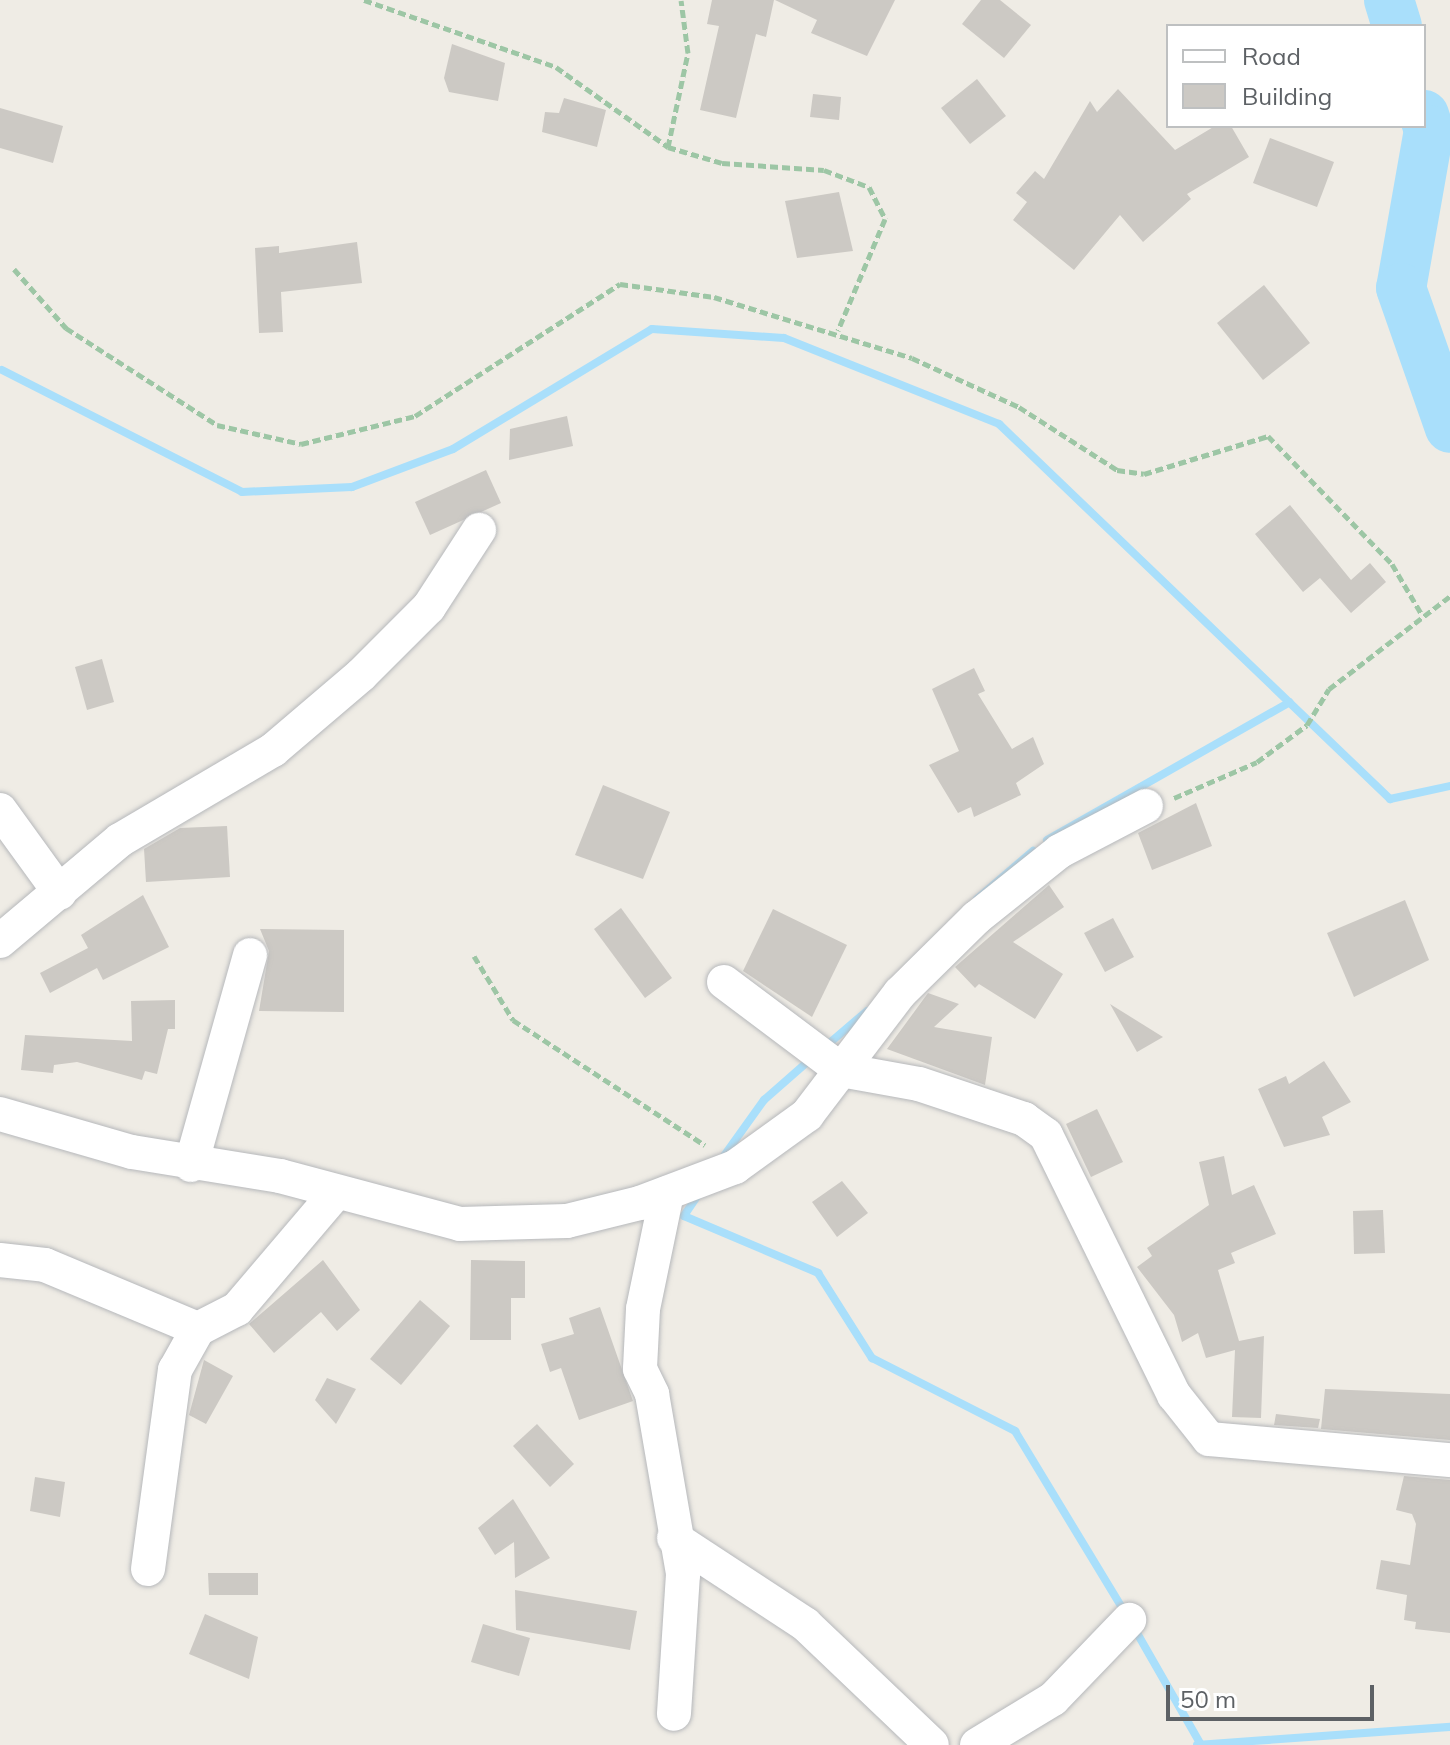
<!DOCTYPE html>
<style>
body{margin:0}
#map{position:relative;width:1450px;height:1745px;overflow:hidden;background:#efece5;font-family:Mulish,sans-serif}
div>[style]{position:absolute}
.stream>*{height:8px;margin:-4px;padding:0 4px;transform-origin:4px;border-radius:4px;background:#a9dffb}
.river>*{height:50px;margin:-25px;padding:0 25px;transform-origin:25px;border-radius:25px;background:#a9dffb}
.building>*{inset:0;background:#ccc9c4}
.path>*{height:5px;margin-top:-2.5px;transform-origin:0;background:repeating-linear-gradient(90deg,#9dc6a5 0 8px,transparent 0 12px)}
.roads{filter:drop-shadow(0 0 2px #b6b8bb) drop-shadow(0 0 2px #b6b8bb)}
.street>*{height:34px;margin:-17px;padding:0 17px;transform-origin:17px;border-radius:17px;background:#fff}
span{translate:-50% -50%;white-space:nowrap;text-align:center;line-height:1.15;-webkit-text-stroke:7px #fff;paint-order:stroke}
.legend{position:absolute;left:1166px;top:24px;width:260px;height:104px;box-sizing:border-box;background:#fff;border:2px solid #bec0c1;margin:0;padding:10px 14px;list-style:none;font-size:24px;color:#5d6165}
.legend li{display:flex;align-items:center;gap:16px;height:40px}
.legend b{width:40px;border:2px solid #bec0c1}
.scale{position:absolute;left:1166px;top:1685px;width:208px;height:36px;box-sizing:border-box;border:4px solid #5d6165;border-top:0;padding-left:10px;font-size:24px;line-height:28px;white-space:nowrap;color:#5d6165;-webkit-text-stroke:6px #fff;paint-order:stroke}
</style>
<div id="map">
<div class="stream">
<i style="left:2px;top:370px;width:269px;rotate:26.9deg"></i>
<i style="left:242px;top:492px;width:110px;rotate:-2.6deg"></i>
<i style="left:352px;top:487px;width:108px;rotate:-20.6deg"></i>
<i style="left:453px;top:449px;width:232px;rotate:-31.1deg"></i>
<i style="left:652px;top:329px;width:132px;rotate:3.9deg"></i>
<i style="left:784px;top:338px;width:232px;rotate:21.8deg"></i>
<i style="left:999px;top:424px;width:542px;rotate:43.8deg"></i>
<i style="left:1390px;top:799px;width:61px;rotate:-12.2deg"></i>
<i style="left:1047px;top:840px;width:279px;rotate:-29.6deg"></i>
<i style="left:977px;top:899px;width:74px;rotate:-40.6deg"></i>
<i style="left:826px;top:1046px;width:54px;rotate:-40.5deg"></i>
<i style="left:721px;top:1160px;width:74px;rotate:-54.4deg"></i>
<i style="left:764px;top:1100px;width:64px;rotate:-41.2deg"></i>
<i style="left:700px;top:1192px;width:29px;rotate:124deg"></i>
<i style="left:684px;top:1216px;width:146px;rotate:23deg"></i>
<i style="left:818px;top:1273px;width:101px;rotate:57.6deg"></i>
<i style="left:872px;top:1358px;width:161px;rotate:27deg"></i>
<i style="left:1015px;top:1431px;width:214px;rotate:58.8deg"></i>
<i style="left:1133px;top:1626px;width:135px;rotate:60.2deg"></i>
<i style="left:1197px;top:1745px;width:254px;rotate:-4.1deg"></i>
</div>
<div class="river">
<i style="left:1389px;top:0;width:27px;rotate:73deg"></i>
<i style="left:1424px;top:115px;width:16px;rotate:72deg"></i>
<i style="left:1429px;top:130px;width:160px;rotate:100deg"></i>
<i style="left:1401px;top:288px;width:148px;rotate:70.7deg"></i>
</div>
<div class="building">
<i style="clip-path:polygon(712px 0,774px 0,766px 37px,756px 34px,736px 118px,700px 110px,719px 26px,707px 24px)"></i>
<i style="clip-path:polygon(775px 0,895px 0,867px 56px,811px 33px,817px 20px)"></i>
<i style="clip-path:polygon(981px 0,1000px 0,1031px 25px,1004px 58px,962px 24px)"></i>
<i style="clip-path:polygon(452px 44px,505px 63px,498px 101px,449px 92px,444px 78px)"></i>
<i style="clip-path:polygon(977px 79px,1006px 116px,970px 144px,941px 108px)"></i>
<i style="clip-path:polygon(1118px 89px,1175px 150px,1215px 126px,1231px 126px,1249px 157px,1187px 194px,1191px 199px,1143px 242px,1120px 215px,1074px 270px,1013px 220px,1027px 202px,1016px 193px,1035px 171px,1044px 179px,1090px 101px,1097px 112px)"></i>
<i style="clip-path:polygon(813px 94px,841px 97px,839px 120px,810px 117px)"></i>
<i style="clip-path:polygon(564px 98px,606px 110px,597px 147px,542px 132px,545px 112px,559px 113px)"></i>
<i style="clip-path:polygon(0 108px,63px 126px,53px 163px,0 148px)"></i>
<i style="clip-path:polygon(1270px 138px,1334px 162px,1317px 207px,1253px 183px)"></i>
<i style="clip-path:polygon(839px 192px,853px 251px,797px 258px,785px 201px)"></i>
<i style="clip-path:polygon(357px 242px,362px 283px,281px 292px,283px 332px,259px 333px,255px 248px,279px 246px,279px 253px)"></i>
<i style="clip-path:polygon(1264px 285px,1310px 343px,1263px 380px,1217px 323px)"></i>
<i style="clip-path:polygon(567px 416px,573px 446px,509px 460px,510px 429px)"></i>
<i style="clip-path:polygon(486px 470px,501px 503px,430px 535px,415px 502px)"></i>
<i style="clip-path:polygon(1290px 505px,1351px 580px,1370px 563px,1386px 582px,1351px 613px,1320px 578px,1303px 592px,1255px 534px)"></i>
<i style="clip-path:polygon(102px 659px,114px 702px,87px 710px,75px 667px)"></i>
<i style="clip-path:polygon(974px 668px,985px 691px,978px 694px,1012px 749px,1033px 737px,1044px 764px,1016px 783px,1021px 795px,974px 817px,971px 807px,958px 813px,929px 765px,959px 751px,932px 689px)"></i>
<i style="clip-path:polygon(603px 785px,670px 812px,643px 879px,575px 855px)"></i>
<i style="clip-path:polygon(1196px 803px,1212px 846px,1152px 870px,1138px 833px)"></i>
<i style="clip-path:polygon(227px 826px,230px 877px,146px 882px,144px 849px,180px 828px)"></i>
<i style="clip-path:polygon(1049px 885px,1064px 907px,1013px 942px,1063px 974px,1035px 1019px,979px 984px,975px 988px,955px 967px)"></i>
<i style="clip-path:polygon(143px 895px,169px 947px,103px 980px,97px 968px,50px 993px,40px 973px,88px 948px,81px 935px)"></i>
<i style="clip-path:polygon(1405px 900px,1429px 960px,1354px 997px,1327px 933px)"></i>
<i style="clip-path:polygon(621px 908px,672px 978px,645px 998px,594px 929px)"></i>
<i style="clip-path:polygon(773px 909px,847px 945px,812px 1017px,743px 971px)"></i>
<i style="clip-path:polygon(1113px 918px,1134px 957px,1105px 972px,1084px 933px)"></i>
<i style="clip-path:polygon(260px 929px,344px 930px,344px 1012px,259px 1011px,269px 951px)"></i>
<i style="clip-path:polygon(928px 993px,959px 1004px,934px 1027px,992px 1037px,985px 1085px,887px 1049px)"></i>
<i style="clip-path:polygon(175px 1000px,175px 1029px,168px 1029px,157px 1074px,145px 1071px,142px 1080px,77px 1062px,54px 1065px,53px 1073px,21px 1070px,25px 1035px,132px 1041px,131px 1001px)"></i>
<i style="clip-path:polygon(1110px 1004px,1163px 1037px,1137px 1052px)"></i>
<i style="clip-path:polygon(1324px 1061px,1351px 1102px,1322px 1117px,1330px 1135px,1284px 1147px,1258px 1089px,1286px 1076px,1289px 1084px)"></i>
<i style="clip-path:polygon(1097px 1109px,1123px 1162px,1091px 1177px,1066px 1124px)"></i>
<i style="clip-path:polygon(1224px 1156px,1232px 1195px,1254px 1185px,1276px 1234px,1231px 1253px,1235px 1263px,1218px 1270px,1239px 1341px,1264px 1336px,1261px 1418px,1232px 1417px,1235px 1350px,1206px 1358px,1198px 1333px,1182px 1342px,1174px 1315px,1137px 1267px,1152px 1256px,1147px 1248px,1209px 1205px,1199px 1162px)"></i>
<i style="clip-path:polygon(842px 1181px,868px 1213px,837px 1237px,812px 1202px)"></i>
<i style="clip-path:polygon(1383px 1210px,1385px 1253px,1354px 1254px,1353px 1211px)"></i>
<i style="clip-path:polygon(323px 1260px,360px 1310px,337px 1331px,321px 1312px,274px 1353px,249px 1324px)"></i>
<i style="clip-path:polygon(471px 1260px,525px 1261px,525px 1298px,511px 1298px,511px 1340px,470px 1340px)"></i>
<i style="clip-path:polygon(420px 1300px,450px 1326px,401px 1385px,370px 1359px)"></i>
<i style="clip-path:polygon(600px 1307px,633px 1401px,579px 1420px,561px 1368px,550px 1372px,541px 1344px,574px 1334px,569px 1318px)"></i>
<i style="clip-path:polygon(204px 1360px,233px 1376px,206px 1424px,189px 1415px)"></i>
<i style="clip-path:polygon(327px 1378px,356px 1389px,336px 1424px,315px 1400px)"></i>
<i style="clip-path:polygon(1325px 1389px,1450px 1394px,1450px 1440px,1321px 1429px)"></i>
<i style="clip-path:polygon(1276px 1414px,1320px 1419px,1318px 1428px,1274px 1425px)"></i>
<i style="clip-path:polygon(537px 1424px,574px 1464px,550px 1487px,513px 1446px)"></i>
<i style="clip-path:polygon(1404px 1476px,1450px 1480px,1450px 1633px,1415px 1629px,1416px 1622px,1404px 1620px,1407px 1595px,1376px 1589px,1381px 1560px,1410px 1565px,1416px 1524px,1412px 1514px,1396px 1510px)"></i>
<i style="clip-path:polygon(35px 1477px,65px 1482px,60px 1517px,30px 1511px)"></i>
<i style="clip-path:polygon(513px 1499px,550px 1558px,515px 1578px,514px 1542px,495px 1555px,478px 1528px)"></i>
<i style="clip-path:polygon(208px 1573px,258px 1573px,258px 1595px,209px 1595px)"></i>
<i style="clip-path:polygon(515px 1590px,637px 1611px,630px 1650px,516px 1630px)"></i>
<i style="clip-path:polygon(205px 1614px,258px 1637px,249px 1679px,189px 1654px)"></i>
<i style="clip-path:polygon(483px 1624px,530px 1638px,519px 1676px,471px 1662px)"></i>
</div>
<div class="path">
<i style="left:364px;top:0;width:203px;rotate:19.2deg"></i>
<i style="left:556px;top:67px;width:138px;rotate:35.5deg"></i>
<i style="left:668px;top:147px;width:56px;rotate:16.5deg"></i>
<i style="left:722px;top:163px;width:102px;rotate:3.9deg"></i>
<i style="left:824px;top:170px;width:48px;rotate:20.7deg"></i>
<i style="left:869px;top:187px;width:36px;rotate:63deg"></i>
<i style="left:885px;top:219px;width:121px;rotate:112.9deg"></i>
<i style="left:668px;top:147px;width:96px;rotate:-78deg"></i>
<i style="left:688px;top:53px;width:53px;rotate:-97.5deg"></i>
<i style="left:14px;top:269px;width:79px;rotate:48.6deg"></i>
<i style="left:66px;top:328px;width:179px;rotate:32.7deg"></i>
<i style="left:217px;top:425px;width:86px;rotate:12.7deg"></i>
<i style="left:301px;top:444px;width:117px;rotate:-13.8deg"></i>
<i style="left:415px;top:416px;width:244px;rotate:-32.8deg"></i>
<i style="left:620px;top:284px;width:95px;rotate:7.9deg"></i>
<i style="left:714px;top:297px;width:207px;rotate:17.1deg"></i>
<i style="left:912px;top:358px;width:118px;rotate:24.6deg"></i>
<i style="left:1019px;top:407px;width:117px;rotate:32.7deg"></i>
<i style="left:1117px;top:470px;width:27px;rotate:8deg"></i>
<i style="left:1144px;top:474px;width:130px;rotate:-17deg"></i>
<i style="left:1268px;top:436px;width:178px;rotate:45.9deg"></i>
<i style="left:1392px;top:564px;width:59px;rotate:59.5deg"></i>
<i style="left:1174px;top:798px;width:90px;rotate:-23.4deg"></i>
<i style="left:1257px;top:762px;width:62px;rotate:-36.5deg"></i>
<i style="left:1307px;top:725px;width:42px;rotate:-58.6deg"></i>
<i style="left:1329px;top:689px;width:153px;rotate:-37.5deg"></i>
<i style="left:474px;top:956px;width:75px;rotate:58.6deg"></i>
<i style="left:513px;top:1020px;width:229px;rotate:33.1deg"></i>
</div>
<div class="roads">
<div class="street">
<i style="left:0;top:810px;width:102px;rotate:54.1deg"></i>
<i style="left:0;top:941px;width:157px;rotate:-40.1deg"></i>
<i style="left:120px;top:840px;width:178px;rotate:-30.5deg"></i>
<i style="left:273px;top:750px;width:116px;rotate:-40.4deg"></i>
<i style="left:361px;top:675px;width:96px;rotate:-45deg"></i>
<i style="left:429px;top:607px;width:92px;rotate:-57deg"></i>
<i style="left:724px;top:982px;width:146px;rotate:36.9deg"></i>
<i style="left:841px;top:1070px;width:79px;rotate:10.2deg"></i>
<i style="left:919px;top:1084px;width:111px;rotate:18.4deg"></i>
<i style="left:1024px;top:1119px;width:27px;rotate:36deg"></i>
<i style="left:1046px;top:1135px;width:290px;rotate:63.8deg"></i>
<i style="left:1174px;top:1395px;width:56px;rotate:51.5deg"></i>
<i style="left:1209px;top:1439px;width:242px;rotate:5deg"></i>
<i style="left:0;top:1114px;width:137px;rotate:16.1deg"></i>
<i style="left:132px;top:1152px;width:150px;rotate:9.2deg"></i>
<i style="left:280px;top:1176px;width:186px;rotate:14.9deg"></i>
<i style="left:460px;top:1224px;width:107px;rotate:-1.6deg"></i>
<i style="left:567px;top:1221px;width:75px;rotate:-13.9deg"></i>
<i style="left:640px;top:1203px;width:102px;rotate:-20.8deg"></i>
<i style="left:735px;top:1167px;width:89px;rotate:-35.8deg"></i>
<i style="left:807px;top:1115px;width:153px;rotate:-52.7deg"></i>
<i style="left:900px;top:993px;width:107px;rotate:-44.6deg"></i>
<i style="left:976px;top:918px;width:107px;rotate:-38.6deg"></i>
<i style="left:1060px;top:851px;width:97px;rotate:-27.6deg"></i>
<i style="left:191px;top:1165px;width:218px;rotate:-74.3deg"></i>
<i style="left:667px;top:1193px;width:118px;rotate:101.7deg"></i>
<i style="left:643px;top:1309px;width:60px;rotate:92.9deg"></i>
<i style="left:640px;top:1369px;width:28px;rotate:64deg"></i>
<i style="left:652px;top:1394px;width:183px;rotate:80.2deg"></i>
<i style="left:683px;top:1574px;width:140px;rotate:93.7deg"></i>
<i style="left:0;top:1260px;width:45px;rotate:6.3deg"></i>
<i style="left:45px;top:1265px;width:166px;rotate:22.7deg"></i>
<i style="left:198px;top:1329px;width:44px;rotate:-27.1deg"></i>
<i style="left:237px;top:1309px;width:151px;rotate:-49.6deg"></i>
<i style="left:674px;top:1538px;width:157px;rotate:33.3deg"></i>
<i style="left:805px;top:1624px;width:175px;rotate:43.6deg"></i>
<i style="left:148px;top:1569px;width:201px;rotate:-82.3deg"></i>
<i style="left:175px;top:1370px;width:47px;rotate:-60.7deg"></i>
<i style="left:977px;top:1745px;width:89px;rotate:-31.2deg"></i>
<i style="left:1053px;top:1699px;width:110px;rotate:-46.1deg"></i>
</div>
</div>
<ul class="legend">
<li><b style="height:10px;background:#fff"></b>Road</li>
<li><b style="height:22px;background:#ccc9c4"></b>Building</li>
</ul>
<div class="scale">50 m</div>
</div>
